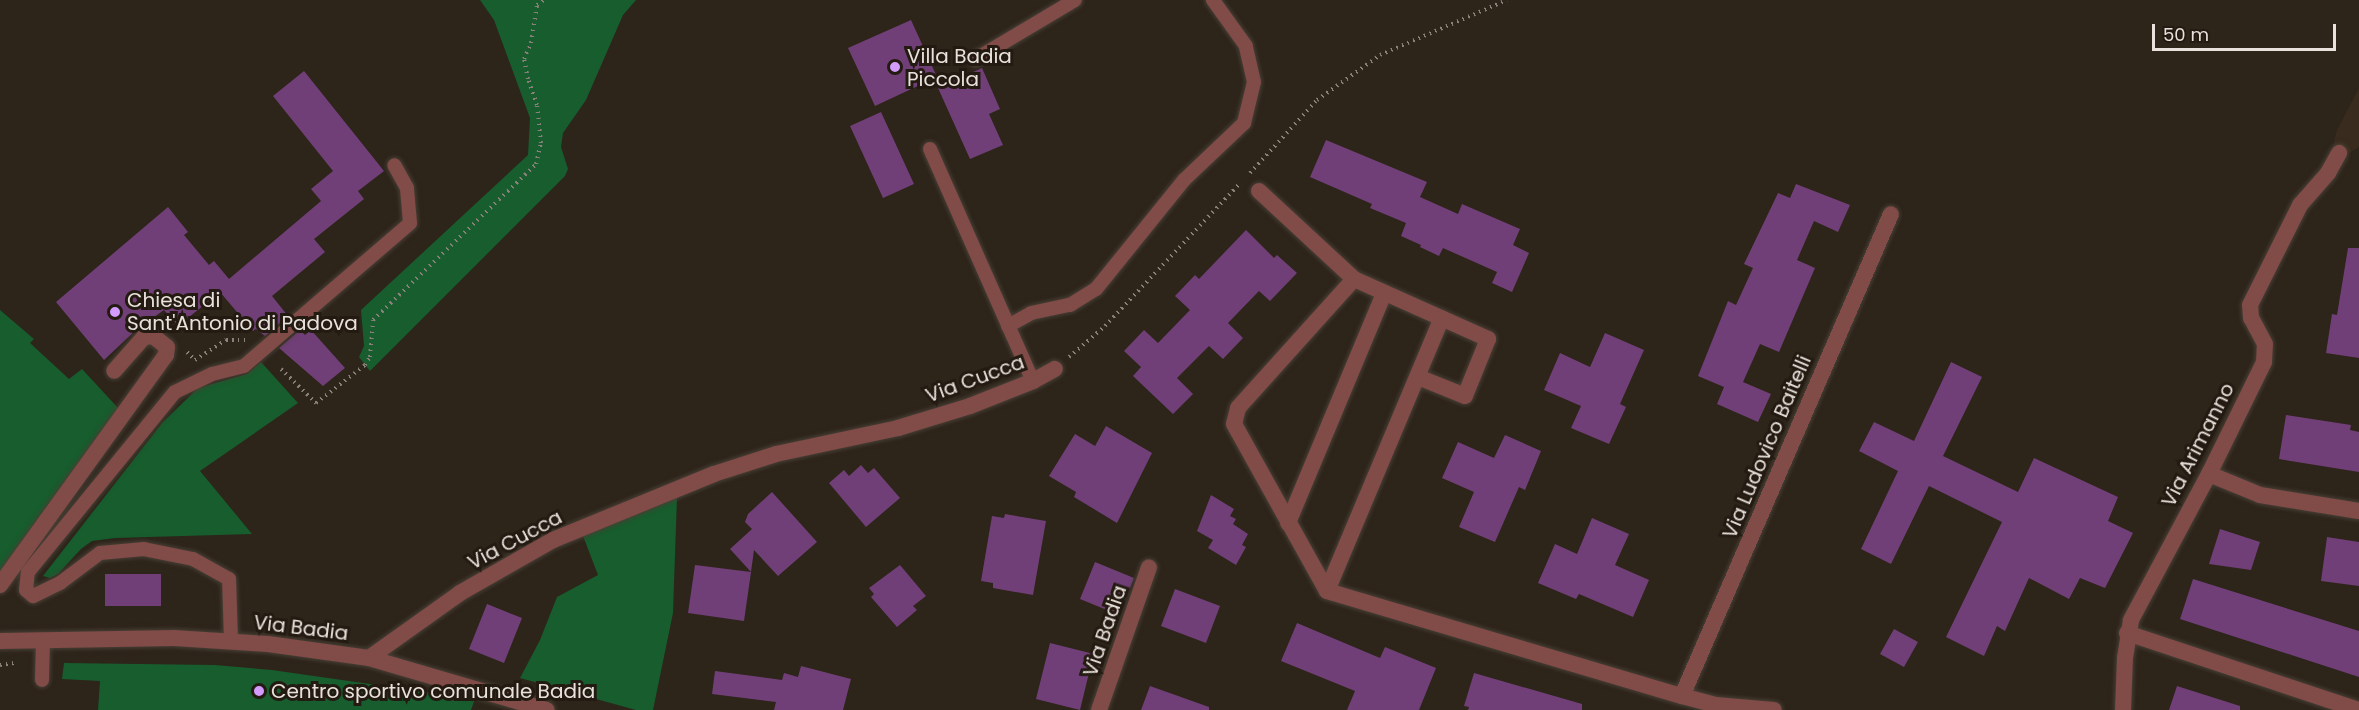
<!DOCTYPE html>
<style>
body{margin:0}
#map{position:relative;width:2359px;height:710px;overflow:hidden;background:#2d241a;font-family:Poppins,sans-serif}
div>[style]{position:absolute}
.built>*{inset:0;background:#392b1d}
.green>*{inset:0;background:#175d2d}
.building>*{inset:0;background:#703f77}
.path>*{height:4px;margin-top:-2px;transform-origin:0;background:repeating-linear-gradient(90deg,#8a827a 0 1.5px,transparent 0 6px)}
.roads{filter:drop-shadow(0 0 2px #473f35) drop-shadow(0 0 2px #473f35)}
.service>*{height:14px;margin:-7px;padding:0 7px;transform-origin:7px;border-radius:7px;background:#814b48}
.pedestrian>*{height:16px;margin:-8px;padding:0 8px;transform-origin:8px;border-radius:8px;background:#814b48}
.minor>*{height:16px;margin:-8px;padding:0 8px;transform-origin:8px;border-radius:8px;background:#814b48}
.dots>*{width:16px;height:16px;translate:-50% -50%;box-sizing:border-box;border:3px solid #231a11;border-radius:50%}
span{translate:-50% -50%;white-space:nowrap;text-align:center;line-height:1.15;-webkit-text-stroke:6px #231a11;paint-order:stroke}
.poi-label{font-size:20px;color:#e9e2dc}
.left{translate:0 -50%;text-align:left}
.street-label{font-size:20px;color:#e9e2dc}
.scale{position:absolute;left:2152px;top:24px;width:184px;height:27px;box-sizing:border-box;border:3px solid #e9e2dc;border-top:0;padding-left:8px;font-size:18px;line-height:21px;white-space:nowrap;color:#e9e2dc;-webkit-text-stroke:4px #231a11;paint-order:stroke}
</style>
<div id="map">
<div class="built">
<i style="clip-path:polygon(2359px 88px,2359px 147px,2346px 155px,2332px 150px,2337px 130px)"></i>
</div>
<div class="green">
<i style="clip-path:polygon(480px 0,636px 0,623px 15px,586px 100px,563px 133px,561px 147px,568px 169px,565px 176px,370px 371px,359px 357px,364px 346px,361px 310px,528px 155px,530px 118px,494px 20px)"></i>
<i style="clip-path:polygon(0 310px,34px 339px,30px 343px,69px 379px,82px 369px,119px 409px,0 573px)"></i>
<i style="clip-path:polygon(261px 362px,298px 403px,200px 471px,252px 534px,115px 538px,92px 541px,81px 549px,58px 574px,50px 578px,43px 576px,162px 423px,198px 388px,247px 374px)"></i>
<i style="clip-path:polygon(677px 498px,673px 613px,653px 710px,636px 710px,520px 678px,540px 640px,557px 597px,598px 575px,583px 536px)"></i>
<i style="clip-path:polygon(64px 663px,215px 665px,272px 670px,475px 699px,471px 710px,98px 710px,100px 681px,62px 679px)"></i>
</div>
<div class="building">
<i style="clip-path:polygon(911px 20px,937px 77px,875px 106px,848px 48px)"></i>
<i style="clip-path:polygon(982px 68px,1000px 109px,989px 114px,1003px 145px,970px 159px,938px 88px)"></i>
<i style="clip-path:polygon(304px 71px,384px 171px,358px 191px,364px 199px,314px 239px,325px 252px,272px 296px,288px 316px,265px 336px,256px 329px,253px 331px,220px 292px,178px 326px,164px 310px,136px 330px,104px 360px,56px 302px,168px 207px,188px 232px,184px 235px,209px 265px,214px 261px,229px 279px,321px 201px,311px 189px,333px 171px,273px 96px)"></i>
<i style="clip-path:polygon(881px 112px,914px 184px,883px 198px,850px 126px)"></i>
<i style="clip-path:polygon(1326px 140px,1427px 182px,1420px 197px,1458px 214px,1462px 204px,1520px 229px,1513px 245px,1529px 253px,1512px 292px,1492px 283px,1497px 272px,1443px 248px,1439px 256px,1420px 247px,1421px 245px,1401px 236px,1406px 223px,1370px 208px,1372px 204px,1310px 177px)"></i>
<i style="clip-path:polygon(1796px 184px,1850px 205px,1838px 232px,1814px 221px,1797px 260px,1815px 268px,1779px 352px,1760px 344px,1743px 382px,1771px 394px,1758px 422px,1717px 404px,1724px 387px,1698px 376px,1728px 301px,1736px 305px,1753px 268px,1744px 264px,1778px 193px,1790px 198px)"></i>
<i style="clip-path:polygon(1246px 230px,1274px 258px,1277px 255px,1297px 273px,1270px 301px,1259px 291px,1228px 323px,1243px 338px,1223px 359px,1209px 346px,1177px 378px,1193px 394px,1173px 414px,1133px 376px,1141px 367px,1124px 351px,1144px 330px,1158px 343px,1190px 310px,1175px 296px,1195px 275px,1199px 279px)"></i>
<i style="clip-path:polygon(2348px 248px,2359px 248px,2359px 358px,2326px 353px,2332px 314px,2337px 315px)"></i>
<i style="clip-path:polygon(300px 330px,305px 335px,311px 330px,345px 368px,323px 386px,279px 348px)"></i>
<i style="clip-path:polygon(1605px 333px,1644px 350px,1620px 404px,1626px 407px,1609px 444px,1571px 428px,1581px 406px,1544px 390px,1560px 353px,1590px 367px)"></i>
<i style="clip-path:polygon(1951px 362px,1982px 377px,1943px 456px,2018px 492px,2034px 458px,2118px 497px,2108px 521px,2133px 533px,2105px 588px,2080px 578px,2069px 599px,2029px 578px,2005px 631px,1997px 626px,1984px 656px,1946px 637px,2002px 522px,1929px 486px,1891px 564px,1861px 549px,1898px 471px,1859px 451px,1874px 422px,1914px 441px)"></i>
<i style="clip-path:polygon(2286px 415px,2351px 425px,2350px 430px,2359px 432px,2359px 472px,2279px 459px)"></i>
<i style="clip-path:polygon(1106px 426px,1152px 453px,1117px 523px,1074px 497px,1076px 492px,1049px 476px,1075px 434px,1095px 446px)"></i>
<i style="clip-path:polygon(1505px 435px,1541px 451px,1525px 490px,1519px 487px,1495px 542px,1459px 527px,1474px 492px,1442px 478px,1458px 442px,1494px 458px)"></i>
<i style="clip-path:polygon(861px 465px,868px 473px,874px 468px,900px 498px,866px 527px,829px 483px,844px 470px,849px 476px)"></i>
<i style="clip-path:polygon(772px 492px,817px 542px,778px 576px,754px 550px,751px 572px,730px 549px,752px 529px,745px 522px,748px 514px)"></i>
<i style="clip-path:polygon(1211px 495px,1234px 509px,1230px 516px,1236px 519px,1233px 524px,1248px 534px,1242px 545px,1246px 547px,1236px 565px,1208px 548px,1213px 540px,1197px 531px)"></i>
<i style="clip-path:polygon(1005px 514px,1046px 521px,1033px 595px,993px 588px,993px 583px,981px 581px,992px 516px,1004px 518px)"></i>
<i style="clip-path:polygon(1592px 518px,1629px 534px,1615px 565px,1649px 580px,1633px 617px,1579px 594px,1576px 599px,1538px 583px,1555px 544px,1577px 554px)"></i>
<i style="clip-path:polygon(2220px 529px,2260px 542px,2251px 570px,2209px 564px)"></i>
<i style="clip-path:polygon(2327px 537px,2359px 542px,2359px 586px,2321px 581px)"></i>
<i style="clip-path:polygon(1095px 562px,1134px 578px,1119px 615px,1080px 599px)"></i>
<i style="clip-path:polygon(695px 565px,751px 572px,744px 621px,688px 613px)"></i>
<i style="clip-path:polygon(900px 565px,926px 596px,913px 606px,917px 610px,897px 627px,871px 597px,874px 594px,869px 588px)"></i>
<i style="clip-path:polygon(105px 574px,161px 574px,161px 606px,105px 606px)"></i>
<i style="clip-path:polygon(2193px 579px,2359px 631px,2359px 677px,2180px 619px)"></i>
<i style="clip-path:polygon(1175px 589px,1220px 606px,1206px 643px,1161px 626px)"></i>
<i style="clip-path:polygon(487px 604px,522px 618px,504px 663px,469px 649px)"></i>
<i style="clip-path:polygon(1297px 623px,1380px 658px,1385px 647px,1436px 668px,1419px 710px,1347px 710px,1355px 691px,1281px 661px)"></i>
<i style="clip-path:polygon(1894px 629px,1918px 642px,1904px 667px,1880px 654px)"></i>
<i style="clip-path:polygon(1050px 643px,1102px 656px,1098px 675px,1089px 673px,1080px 710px,1036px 699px)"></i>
<i style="clip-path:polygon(801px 666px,851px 679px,843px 710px,774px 710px,776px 702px,712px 694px,715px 671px,782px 680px,784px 673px,798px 677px)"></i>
<i style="clip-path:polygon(1474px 673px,1582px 704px,1582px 710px,1468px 710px,1469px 707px,1464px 706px)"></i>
<i style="clip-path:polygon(1150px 686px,1209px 707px,1209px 710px,1141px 710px)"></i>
<i style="clip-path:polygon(2177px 686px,2240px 706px,2240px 710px,2169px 710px)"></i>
</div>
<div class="path">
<i style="left:1250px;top:173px;width:99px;rotate:-47.5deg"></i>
<i style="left:1317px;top:100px;width:77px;rotate:-35.5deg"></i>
<i style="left:1380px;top:55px;width:138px;rotate:-23.4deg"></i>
<i style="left:187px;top:352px;width:11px;rotate:45deg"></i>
<i style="left:195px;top:360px;width:37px;rotate:-33deg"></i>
<i style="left:226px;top:340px;width:22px"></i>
<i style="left:1069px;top:357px;width:48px;rotate:-40.7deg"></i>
<i style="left:1105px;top:326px;width:197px;rotate:-46.6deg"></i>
<i style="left:281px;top:369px;width:49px;rotate:44.2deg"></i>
<i style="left:316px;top:403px;width:62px;rotate:-37.8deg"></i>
<i style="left:365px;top:365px;width:9px;rotate:-58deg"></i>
<i style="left:370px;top:357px;width:37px;rotate:-85deg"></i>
<i style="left:373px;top:320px;width:226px;rotate:-43.7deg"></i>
<i style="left:536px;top:164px;width:22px;rotate:-77deg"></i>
<i style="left:541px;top:143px;width:38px;rotate:-96deg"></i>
<i style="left:537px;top:105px;width:28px;rotate:-109deg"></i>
<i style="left:528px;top:79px;width:20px;rotate:-101deg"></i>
<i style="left:524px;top:59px;width:17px;rotate:-66deg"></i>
<i style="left:531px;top:43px;width:38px;rotate:-81deg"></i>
<i style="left:537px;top:5px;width:9px;rotate:-36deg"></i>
<i style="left:0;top:665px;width:14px;rotate:-8deg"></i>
</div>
<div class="roads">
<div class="service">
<i style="left:976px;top:59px;width:115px;rotate:-30.8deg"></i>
<i style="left:930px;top:149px;width:254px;rotate:66.1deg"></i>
<i style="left:1008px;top:326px;width:26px;rotate:-29deg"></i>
<i style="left:1031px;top:313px;width:40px;rotate:-12deg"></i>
<i style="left:1070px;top:305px;width:31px;rotate:-32deg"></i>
<i style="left:1096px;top:289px;width:140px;rotate:-51.1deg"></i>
<i style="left:1184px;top:180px;width:83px;rotate:-43.5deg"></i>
<i style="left:1244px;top:123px;width:42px;rotate:-76.3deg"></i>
<i style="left:1254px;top:82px;width:37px;rotate:-103deg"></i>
<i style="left:1246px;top:46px;width:57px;rotate:-125.7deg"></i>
<i style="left:231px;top:641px;width:62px;rotate:-91.8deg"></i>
<i style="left:229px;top:579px;width:41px;rotate:-150.9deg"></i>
<i style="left:193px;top:559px;width:50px;rotate:-168.5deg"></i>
<i style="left:144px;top:549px;width:44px;rotate:174.8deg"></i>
<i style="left:100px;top:553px;width:50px;rotate:143.1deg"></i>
<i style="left:60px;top:583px;width:30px;rotate:154deg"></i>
<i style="left:33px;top:596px;width:9px;rotate:-139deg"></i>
<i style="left:26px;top:590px;width:18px;rotate:-84deg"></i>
<i style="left:28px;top:572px;width:232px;rotate:-50.8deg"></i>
<i style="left:175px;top:392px;width:41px;rotate:-25.9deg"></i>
<i style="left:212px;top:374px;width:33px;rotate:-14deg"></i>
<i style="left:244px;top:366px;width:219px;rotate:-40.7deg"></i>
<i style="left:410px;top:223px;width:35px;rotate:-95deg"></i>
<i style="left:407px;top:188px;width:26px;rotate:-119deg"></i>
<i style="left:42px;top:680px;width:40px;rotate:-88.6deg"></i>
</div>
<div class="pedestrian">
<i style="left:2300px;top:205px;width:43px;rotate:-48.8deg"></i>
<i style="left:2328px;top:173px;width:23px;rotate:-61deg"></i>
</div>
<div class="minor">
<i style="left:1259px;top:191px;width:129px;rotate:42.8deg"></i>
<i style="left:1354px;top:279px;width:173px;rotate:132deg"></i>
<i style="left:1238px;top:408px;width:16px;rotate:104deg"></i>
<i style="left:1234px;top:424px;width:191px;rotate:60.9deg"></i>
<i style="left:1327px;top:591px;width:370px;rotate:16.5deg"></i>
<i style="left:1682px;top:696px;width:35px;rotate:15deg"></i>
<i style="left:1716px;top:705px;width:58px;rotate:4.9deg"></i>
<i style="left:1354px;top:279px;width:147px;rotate:24.1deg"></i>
<i style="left:1488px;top:339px;width:61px;rotate:112deg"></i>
<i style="left:1465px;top:396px;width:51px;rotate:-158deg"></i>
<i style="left:2209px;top:474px;width:55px;rotate:22.4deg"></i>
<i style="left:2260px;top:495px;width:100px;rotate:9.2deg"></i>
<i style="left:1288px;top:523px;width:248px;rotate:-67.3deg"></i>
<i style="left:0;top:585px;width:284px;rotate:-54.2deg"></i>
<i style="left:166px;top:355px;width:8px;rotate:-83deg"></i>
<i style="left:167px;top:347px;width:18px;rotate:-142deg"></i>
<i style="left:153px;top:336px;width:9px;rotate:174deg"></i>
<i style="left:144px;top:337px;width:45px;rotate:131.4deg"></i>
<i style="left:1327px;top:591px;width:296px;rotate:-67.2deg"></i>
<i style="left:2127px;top:633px;width:243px;rotate:18.4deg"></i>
<i style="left:0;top:641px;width:174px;rotate:-1deg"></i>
<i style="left:174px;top:638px;width:94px;rotate:3.7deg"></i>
<i style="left:268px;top:644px;width:102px;rotate:7.9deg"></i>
<i style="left:369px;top:658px;width:185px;rotate:16.3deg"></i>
<i style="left:369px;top:658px;width:112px;rotate:-35.5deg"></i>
<i style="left:460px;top:593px;width:107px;rotate:-29.7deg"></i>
<i style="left:553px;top:540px;width:174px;rotate:-22.3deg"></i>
<i style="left:714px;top:474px;width:65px;rotate:-17.9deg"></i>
<i style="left:776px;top:454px;width:125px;rotate:-12deg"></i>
<i style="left:898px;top:428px;width:75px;rotate:-17deg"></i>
<i style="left:970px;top:406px;width:68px;rotate:-21.6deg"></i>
<i style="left:1033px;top:381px;width:25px;rotate:-29deg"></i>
<i style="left:1682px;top:696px;width:525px;rotate:-66.56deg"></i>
<i style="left:1099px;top:710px;width:151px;rotate:-70.7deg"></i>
<i style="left:2123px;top:710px;width:52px;rotate:-87.8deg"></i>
<i style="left:2125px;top:658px;width:38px;rotate:-81deg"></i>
<i style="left:2131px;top:620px;width:166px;rotate:-61.9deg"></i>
<i style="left:2209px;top:474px;width:125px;rotate:-63.8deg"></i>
<i style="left:2264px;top:362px;width:18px;rotate:-87deg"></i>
<i style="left:2265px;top:344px;width:30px;rotate:-118deg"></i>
<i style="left:2251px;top:318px;width:13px;rotate:-94deg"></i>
<i style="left:2250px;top:305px;width:112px;rotate:-63.4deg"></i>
</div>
</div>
<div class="dots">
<i style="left:895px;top:67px;background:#d39cfc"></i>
<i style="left:115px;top:312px;background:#d39cfc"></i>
<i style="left:259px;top:691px;background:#d39cfc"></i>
</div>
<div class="poi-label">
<span class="left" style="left:907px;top:68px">Villa Badia<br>Piccola</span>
<span class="left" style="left:127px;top:312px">Chiesa di<br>Sant'Antonio di Padova</span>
<span class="left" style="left:271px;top:691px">Centro sportivo comunale Badia</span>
</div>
<div class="street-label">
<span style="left:975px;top:379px;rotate:-20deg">Via Cucca</span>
<span style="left:2198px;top:445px;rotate:-63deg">Via Arimanno</span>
<span style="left:1767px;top:447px;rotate:-67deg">Via Ludovico Baitelli</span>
<span style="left:515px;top:540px;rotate:-28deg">Via Cucca</span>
<span style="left:301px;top:628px;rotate:7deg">Via Badia</span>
<span style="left:1105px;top:631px;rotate:-71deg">Via Badia</span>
</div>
<div class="scale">50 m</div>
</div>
